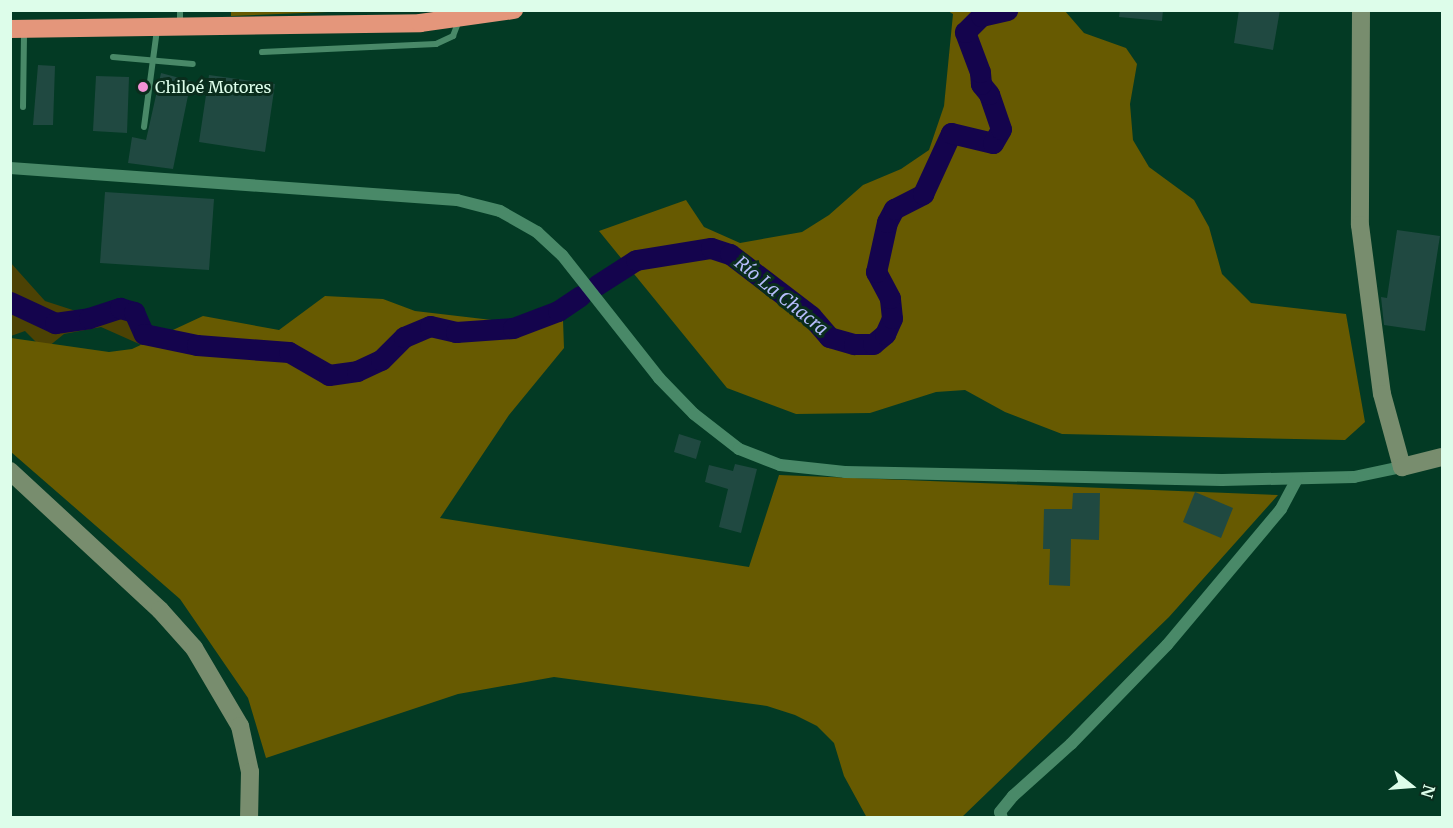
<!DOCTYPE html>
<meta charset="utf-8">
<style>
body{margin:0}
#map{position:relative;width:1453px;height:828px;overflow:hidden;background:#033a24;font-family:Merriweather,serif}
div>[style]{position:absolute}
.green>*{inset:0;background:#4c4204}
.forest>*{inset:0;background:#675a01}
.river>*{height:21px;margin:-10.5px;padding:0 10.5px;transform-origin:10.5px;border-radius:10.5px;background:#14044d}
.building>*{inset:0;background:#204941}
.lane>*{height:6px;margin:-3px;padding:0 3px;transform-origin:3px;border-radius:3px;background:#498968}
.street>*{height:12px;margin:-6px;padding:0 6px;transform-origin:6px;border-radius:6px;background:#498968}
.secondary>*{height:18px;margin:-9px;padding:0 9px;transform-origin:9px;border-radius:9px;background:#788d6e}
.highway>*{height:18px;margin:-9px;padding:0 9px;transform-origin:9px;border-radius:9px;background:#e4967b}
.dots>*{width:16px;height:16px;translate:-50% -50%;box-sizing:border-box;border:3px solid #0a2d1d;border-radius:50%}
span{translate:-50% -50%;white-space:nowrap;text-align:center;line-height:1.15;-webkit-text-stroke:6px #0a2d1d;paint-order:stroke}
.poi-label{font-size:16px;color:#ddfdea}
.left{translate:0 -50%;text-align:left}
.water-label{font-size:18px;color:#b5bcfb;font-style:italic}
.frame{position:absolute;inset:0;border:12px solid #ddfdea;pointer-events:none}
.north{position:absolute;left:1381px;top:756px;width:60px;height:60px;-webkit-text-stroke:4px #0a2d1d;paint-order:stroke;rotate:107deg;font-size:16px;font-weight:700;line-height:24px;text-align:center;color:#ddfdea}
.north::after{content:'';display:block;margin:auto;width:21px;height:27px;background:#ddfdea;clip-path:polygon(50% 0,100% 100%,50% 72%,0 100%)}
</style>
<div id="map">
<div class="green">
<i style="clip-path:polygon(10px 262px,45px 301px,82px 313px,132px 313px,141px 322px,143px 336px,150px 341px,146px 347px,101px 327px,64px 334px,48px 347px,40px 346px,25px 331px,11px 336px)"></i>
</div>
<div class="forest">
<i style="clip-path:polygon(231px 11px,231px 10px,353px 11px,231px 16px)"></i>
<i style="clip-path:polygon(948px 11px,1065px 11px,1084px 33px,1126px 48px,1137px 64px,1130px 104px,1133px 140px,1149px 167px,1194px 200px,1209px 227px,1222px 274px,1251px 303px,1346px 314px,1365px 422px,1345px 440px,1062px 434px,1005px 412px,965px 390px,936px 392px,870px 413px,796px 414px,727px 388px,599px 231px,686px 200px,704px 227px,740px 243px,802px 232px,829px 215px,863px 185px,901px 169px,929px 150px,944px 106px,953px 14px)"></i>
<i style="clip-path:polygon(325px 296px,383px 299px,415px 311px,509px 322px,563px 320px,564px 348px,509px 415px,440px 518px,749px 567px,779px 475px,1278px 495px,1169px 617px,962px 817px,867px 818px,844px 776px,834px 743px,817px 726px,795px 715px,767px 706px,554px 677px,458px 694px,266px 758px,248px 698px,180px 599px,11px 452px,11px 338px,109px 352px,132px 349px,203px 316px,279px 330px)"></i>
</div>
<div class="river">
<i style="left:597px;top:285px;width:46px;rotate:-32.7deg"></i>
<i style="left:636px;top:260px;width:76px;rotate:-9.1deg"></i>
<i style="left:711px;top:248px;width:20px;rotate:18deg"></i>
<i style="left:730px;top:254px;width:102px;rotate:37.4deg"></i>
<i style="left:811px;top:316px;width:28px;rotate:49deg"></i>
<i style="left:829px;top:337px;width:26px;rotate:16deg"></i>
<i style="left:854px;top:344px;width:19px"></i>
<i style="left:873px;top:344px;width:16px;rotate:-40deg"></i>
<i style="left:885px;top:334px;width:17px;rotate:-66deg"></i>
<i style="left:892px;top:318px;width:20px;rotate:-96deg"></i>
<i style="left:890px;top:298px;width:30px;rotate:-118deg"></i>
<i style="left:876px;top:272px;width:51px;rotate:-77.6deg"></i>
<i style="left:887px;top:222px;width:15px;rotate:-62deg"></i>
<i style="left:894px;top:209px;width:33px;rotate:-27deg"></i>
<i style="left:923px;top:194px;width:67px;rotate:-65.3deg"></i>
<i style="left:951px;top:133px;width:43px;rotate:13.4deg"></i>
<i style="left:993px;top:143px;width:16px;rotate:-60deg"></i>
<i style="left:1001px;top:129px;width:37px;rotate:-109deg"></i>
<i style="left:989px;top:94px;width:13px;rotate:-129deg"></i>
<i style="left:981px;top:84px;width:12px;rotate:-95deg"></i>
<i style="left:980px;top:72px;width:43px;rotate:-110.6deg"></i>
<i style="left:965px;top:32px;width:23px;rotate:-45deg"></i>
<i style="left:981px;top:16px;width:27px;rotate:-13deg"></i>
<i style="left:10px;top:302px;width:50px;rotate:25deg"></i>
<i style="left:55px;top:323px;width:34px;rotate:-8deg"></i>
<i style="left:89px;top:318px;width:33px;rotate:-18deg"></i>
<i style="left:120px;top:308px;width:15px;rotate:16deg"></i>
<i style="left:134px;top:312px;width:24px;rotate:66deg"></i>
<i style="left:144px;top:334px;width:54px;rotate:11.7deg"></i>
<i style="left:197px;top:345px;width:92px;rotate:4.4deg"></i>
<i style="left:289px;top:352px;width:46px;rotate:29.9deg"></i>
<i style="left:329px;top:375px;width:28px;rotate:-8deg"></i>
<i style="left:357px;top:371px;width:26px;rotate:-25deg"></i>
<i style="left:381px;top:360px;width:33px;rotate:-45deg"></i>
<i style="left:404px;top:337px;width:28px;rotate:-23deg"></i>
<i style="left:430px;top:326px;width:27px;rotate:13deg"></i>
<i style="left:456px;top:332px;width:57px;rotate:-4deg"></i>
<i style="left:513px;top:328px;width:48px;rotate:-20.7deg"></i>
<i style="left:558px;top:311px;width:27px;rotate:-34deg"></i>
</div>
<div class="building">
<i style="clip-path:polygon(1120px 10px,1163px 10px,1162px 21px,1119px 17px)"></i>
<i style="clip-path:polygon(1239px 10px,1280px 10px,1273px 50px,1234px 43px)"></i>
<i style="clip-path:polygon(38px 65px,55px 66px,53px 125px,33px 125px)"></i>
<i style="clip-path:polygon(161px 73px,191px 81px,173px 169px,128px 163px,132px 137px,146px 140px)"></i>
<i style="clip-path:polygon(209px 75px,275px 84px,265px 152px,199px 142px)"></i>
<i style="clip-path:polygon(96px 76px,129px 77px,127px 133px,93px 131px)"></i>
<i style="clip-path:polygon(105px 192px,214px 199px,209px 270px,100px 263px)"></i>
<i style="clip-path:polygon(1397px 230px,1440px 236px,1425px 331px,1384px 325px,1381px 297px,1387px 298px)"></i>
<i style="clip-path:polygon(679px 434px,701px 441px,696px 459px,674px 452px)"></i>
<i style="clip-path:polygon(735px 464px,757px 469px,741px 533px,719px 527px,728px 489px,705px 482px,709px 465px,733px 471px)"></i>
<i style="clip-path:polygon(1195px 492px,1233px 508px,1221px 538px,1183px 522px)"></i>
<i style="clip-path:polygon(1073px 493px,1100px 493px,1099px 540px,1071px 539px,1070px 586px,1049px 585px,1050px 549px,1043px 549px,1044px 509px,1072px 509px)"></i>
</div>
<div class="lane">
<i style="left:180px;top:10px;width:16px;rotate:90deg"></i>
<i style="left:262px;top:52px;width:174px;rotate:-2.6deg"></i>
<i style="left:436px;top:44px;width:19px;rotate:-25deg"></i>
<i style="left:453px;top:36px;width:17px;rotate:-69deg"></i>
<i style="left:113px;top:57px;width:80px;rotate:5deg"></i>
<i style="left:23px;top:107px;width:75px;rotate:-89.2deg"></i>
<i style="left:144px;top:127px;width:98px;rotate:-82.4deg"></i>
</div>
<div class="street">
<i style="left:10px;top:168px;width:448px;rotate:4.1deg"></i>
<i style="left:457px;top:200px;width:44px;rotate:14.3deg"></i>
<i style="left:500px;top:211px;width:43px;rotate:29.6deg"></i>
<i style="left:537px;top:232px;width:34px;rotate:43deg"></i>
<i style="left:562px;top:255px;width:157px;rotate:51.7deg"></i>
<i style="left:659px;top:378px;width:50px;rotate:45.8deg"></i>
<i style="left:694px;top:414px;width:57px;rotate:37.9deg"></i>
<i style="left:739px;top:449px;width:44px;rotate:21.3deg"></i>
<i style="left:780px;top:465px;width:65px;rotate:6.1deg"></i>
<i style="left:845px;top:472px;width:377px;rotate:1.2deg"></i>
<i style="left:1222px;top:480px;width:132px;rotate:-1.3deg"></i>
<i style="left:1354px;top:477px;width:49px;rotate:-11.8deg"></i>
<i style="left:1002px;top:818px;width:6px;rotate:-108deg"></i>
<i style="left:1000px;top:812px;width:21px;rotate:-51deg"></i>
<i style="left:1013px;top:796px;width:78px;rotate:-41.9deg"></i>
<i style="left:1071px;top:744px;width:138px;rotate:-45.9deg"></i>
<i style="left:1167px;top:645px;width:177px;rotate:-50deg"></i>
<i style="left:1281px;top:509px;width:34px;rotate:-62deg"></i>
</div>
<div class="secondary">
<i style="left:1361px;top:10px;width:215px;rotate:90.3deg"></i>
<i style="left:1360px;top:225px;width:170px;rotate:82.6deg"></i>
<i style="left:1382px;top:394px;width:76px;rotate:74.7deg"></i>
<i style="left:1402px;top:467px;width:41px;rotate:-14deg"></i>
<i style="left:10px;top:471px;width:205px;rotate:42.8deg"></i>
<i style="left:160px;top:610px;width:51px;rotate:48.2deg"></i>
<i style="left:194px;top:648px;width:91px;rotate:59.5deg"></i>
<i style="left:240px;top:726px;width:47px;rotate:77.7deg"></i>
<i style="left:250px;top:772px;width:46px;rotate:91.2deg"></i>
</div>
<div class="highway">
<i style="left:10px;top:29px;width:410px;rotate:-0.8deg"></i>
<i style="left:420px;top:23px;width:95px;rotate:-7.9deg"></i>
</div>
<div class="dots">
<i style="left:143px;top:87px;background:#f391d5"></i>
</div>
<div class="poi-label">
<span class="left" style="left:155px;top:87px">Chiloé Motores</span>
</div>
<div class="water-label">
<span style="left:781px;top:296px;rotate:39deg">Río La Chacra</span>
</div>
<div class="frame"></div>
<div class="north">N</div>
</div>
